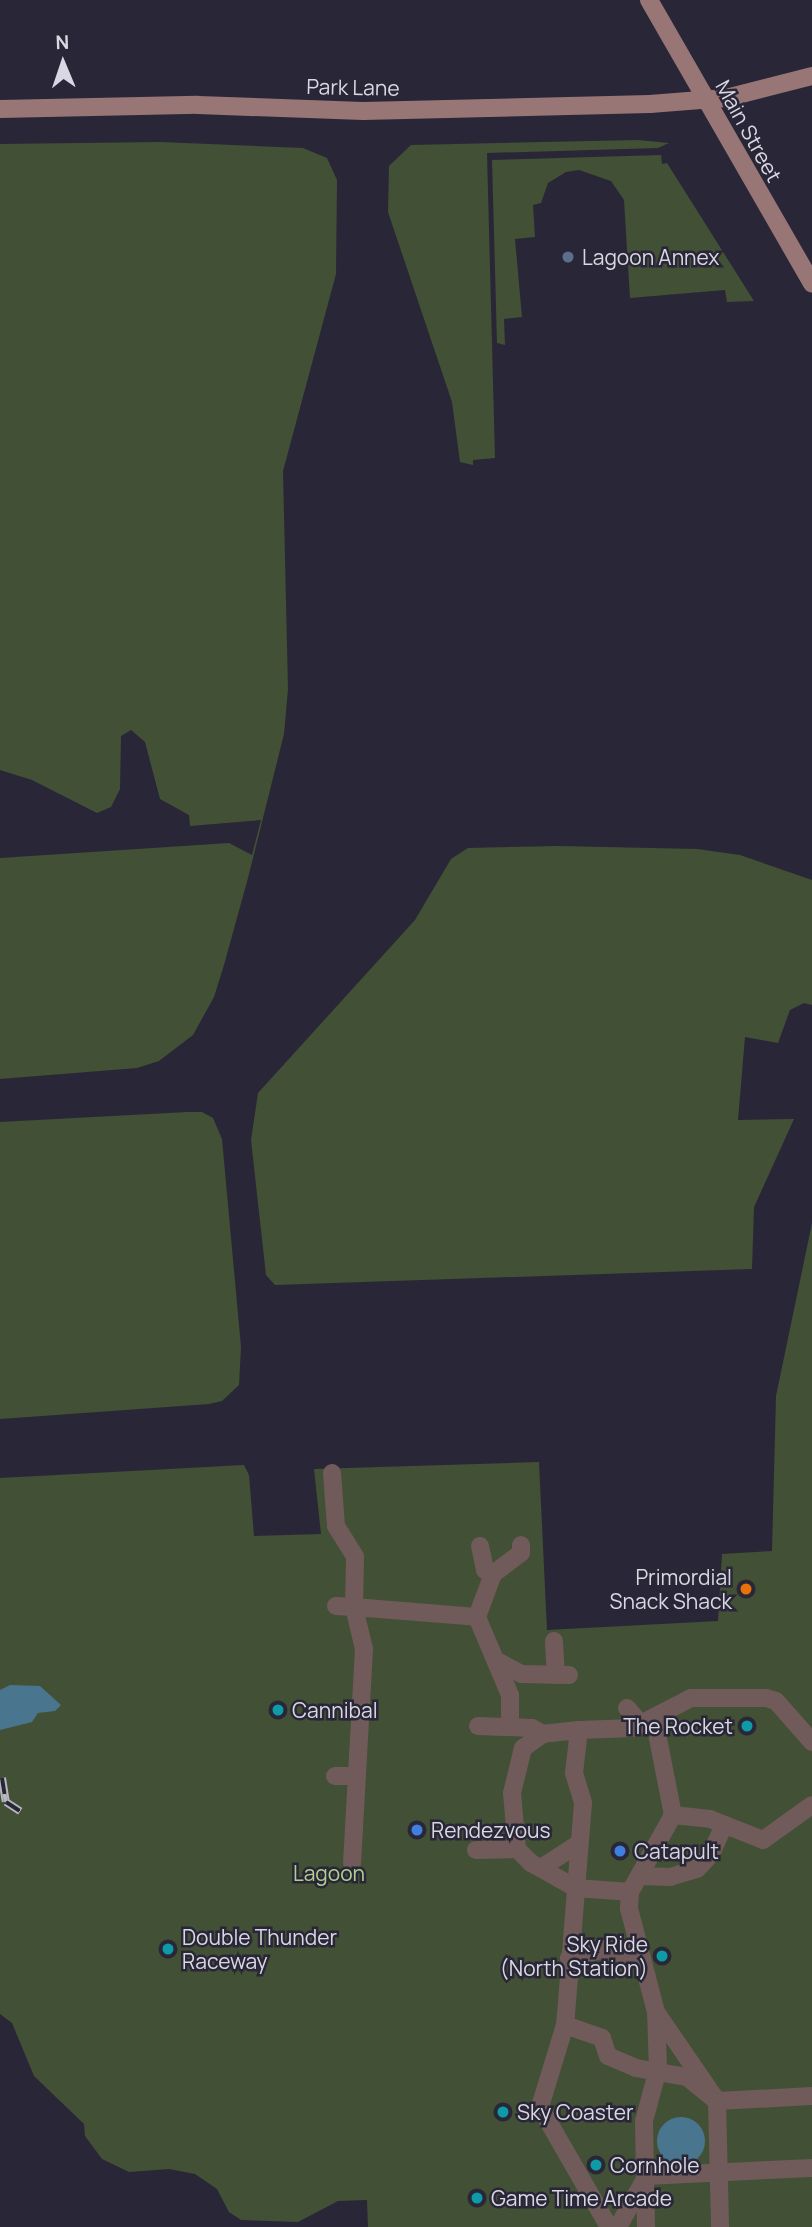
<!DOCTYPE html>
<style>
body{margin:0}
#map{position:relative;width:812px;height:2227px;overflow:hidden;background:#292737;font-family:Manrope,sans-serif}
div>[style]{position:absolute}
.green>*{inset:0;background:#425035}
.water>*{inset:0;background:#4a758f}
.round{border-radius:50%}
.street>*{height:18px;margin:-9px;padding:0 9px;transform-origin:9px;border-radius:9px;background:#705b5a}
.secondary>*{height:18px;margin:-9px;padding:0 9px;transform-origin:9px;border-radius:9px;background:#987676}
.rail>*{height:8px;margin-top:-4px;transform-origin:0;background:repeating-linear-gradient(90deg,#292737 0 16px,#b7b6c2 0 32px);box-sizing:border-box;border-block:2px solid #b7b6c2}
.dots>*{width:19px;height:19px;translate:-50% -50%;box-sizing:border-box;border:4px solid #292737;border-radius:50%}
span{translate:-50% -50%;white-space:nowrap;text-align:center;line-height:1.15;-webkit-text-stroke:5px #292737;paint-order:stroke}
.street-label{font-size:21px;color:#d8d7e2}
.poi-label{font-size:21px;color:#d8d7e2}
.left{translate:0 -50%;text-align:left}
.right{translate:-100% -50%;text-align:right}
.park-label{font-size:21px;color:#afd091}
.north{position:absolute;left:28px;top:28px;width:70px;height:70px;-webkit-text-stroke:5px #292737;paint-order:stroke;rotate:358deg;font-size:19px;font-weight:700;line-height:28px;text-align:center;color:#d8d7e2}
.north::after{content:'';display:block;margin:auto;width:24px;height:32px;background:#d8d7e2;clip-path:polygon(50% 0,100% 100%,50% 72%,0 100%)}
</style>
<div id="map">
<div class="green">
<i style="clip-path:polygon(638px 140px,669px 143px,658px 148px,487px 153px,495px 458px,473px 460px,473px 465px,460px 462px,452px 402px,388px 212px,389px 166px,411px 145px)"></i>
<i style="clip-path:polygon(161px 142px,303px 148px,327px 158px,337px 180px,336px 274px,283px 471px,288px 689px,284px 734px,248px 878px,224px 965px,214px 997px,193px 1035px,159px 1061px,137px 1068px,0 1079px,0 858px,229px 843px,252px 855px,261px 820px,190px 826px,189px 815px,160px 799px,145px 742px,131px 730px,121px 736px,120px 789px,111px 807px,97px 813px,32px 780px,0 770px,0 144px)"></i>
<i style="clip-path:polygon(661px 155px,662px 164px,667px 163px,754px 301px,727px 302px,725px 290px,630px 298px,624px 200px,611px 181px,579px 170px,566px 172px,548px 183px,541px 203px,533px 205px,535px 237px,515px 239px,522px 317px,504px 319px,505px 345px,497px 343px,492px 160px)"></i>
<i style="clip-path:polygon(559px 846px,697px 849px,740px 855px,812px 880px,812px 1005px,804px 1003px,790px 1010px,778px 1043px,745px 1037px,738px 1120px,794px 1119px,754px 1207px,752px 1269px,275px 1285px,266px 1275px,251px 1140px,258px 1093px,415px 920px,451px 859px,468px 848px)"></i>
<i style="clip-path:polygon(187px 1112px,202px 1112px,213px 1118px,222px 1139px,241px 1347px,239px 1385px,222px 1401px,209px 1404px,0 1419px,0 1122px)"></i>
<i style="clip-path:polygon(812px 1223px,812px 2227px,368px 2227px,367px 2200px,338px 2201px,298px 2222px,241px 2220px,229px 2212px,217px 2189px,195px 2174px,169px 2169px,129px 2172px,102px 2159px,85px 2136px,84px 2124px,34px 2076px,12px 2023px,0 2014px,0 1478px,244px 1465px,249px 1475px,254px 1536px,321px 1534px,314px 1469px,539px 1462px,547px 1630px,718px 1621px,722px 1554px,772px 1551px,776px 1396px)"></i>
</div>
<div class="water">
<i style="clip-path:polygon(10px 1685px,40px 1686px,61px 1705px,55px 1711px,38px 1713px,32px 1722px,0 1730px,0 1690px)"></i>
<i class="round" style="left:657px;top:2117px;width:48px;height:48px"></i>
</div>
<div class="street">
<i style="left:332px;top:1473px;width:53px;rotate:85.7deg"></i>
<i style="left:336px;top:1526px;width:36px;rotate:58deg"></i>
<i style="left:355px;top:1557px;width:50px;rotate:91.1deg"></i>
<i style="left:354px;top:1607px;width:123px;rotate:4.6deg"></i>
<i style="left:477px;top:1617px;width:85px;rotate:67.1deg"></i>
<i style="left:510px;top:1695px;width:30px;rotate:90deg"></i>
<i style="left:480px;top:1546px;width:25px;rotate:78deg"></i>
<i style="left:485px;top:1570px;width:9px;rotate:27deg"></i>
<i style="left:493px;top:1574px;width:35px;rotate:-37deg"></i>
<i style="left:521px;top:1553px;width:8px;rotate:-90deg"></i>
<i style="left:336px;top:1606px;width:18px;rotate:3deg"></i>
<i style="left:354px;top:1607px;width:43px;rotate:76.6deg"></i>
<i style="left:364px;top:1649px;width:214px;rotate:93.2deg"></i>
<i style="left:477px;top:1617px;width:46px;rotate:-69.6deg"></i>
<i style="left:554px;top:1641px;width:34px;rotate:87deg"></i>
<i style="left:497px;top:1661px;width:27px;rotate:28deg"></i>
<i style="left:521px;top:1674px;width:48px;rotate:1.2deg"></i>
<i style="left:627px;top:1708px;width:21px;rotate:49deg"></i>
<i style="left:478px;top:1726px;width:54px;rotate:2.1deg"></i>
<i style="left:532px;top:1728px;width:13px;rotate:29deg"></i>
<i style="left:579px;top:1730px;width:36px;rotate:174deg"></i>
<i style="left:543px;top:1734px;width:24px;rotate:145deg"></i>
<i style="left:523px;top:1748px;width:46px;rotate:103.7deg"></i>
<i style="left:512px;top:1793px;width:56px;rotate:84.9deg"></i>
<i style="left:517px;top:1849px;width:20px;rotate:45deg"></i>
<i style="left:531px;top:1863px;width:51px;rotate:29.1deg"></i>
<i style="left:576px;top:1888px;width:54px;rotate:4.2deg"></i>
<i style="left:812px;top:1742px;width:55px;rotate:-131.3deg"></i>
<i style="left:776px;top:1701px;width:10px;rotate:-163deg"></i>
<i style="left:766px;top:1698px;width:75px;rotate:180deg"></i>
<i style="left:691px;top:1698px;width:65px;rotate:152.7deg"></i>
<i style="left:633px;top:1728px;width:54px;rotate:177.9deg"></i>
<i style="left:579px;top:1730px;width:43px;rotate:96.6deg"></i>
<i style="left:574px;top:1773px;width:31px;rotate:73deg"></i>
<i style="left:583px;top:1803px;width:223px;rotate:94.6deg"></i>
<i style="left:565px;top:2025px;width:39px;rotate:19deg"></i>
<i style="left:602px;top:2038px;width:19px;rotate:72deg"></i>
<i style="left:608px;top:2056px;width:30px;rotate:23deg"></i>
<i style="left:636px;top:2068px;width:52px;rotate:10deg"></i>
<i style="left:687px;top:2077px;width:38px;rotate:39deg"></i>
<i style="left:717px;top:2101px;width:95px;rotate:-3deg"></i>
<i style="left:335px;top:1776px;width:22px"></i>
<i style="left:673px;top:1815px;width:37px;rotate:6deg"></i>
<i style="left:710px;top:1819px;width:57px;rotate:21.6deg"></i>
<i style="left:763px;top:1840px;width:60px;rotate:-35.5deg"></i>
<i style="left:476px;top:1850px;width:41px;rotate:-1.4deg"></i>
<i style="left:541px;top:1868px;width:44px;rotate:-33deg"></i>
<i style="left:639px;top:1876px;width:31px;rotate:2deg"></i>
<i style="left:670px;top:1877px;width:28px;rotate:-17deg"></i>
<i style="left:697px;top:1869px;width:21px;rotate:-47deg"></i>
<i style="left:711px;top:1854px;width:32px;rotate:-66deg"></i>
<i style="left:569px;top:1958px;width:37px;rotate:-14deg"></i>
<i style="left:605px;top:1949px;width:35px;rotate:15deg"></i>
<i style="left:656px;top:2012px;width:108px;rotate:55.6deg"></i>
<i style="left:717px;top:2101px;width:126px;rotate:88.6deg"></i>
<i style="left:565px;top:2025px;width:86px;rotate:107deg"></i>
<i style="left:540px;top:2107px;width:138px;rotate:60.1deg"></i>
<i style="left:646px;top:2176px;width:166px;rotate:-2.8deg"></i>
<i style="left:618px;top:2227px;width:55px;rotate:-60.6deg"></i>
<i style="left:646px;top:2227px;width:106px;rotate:-91.1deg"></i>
<i style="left:644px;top:2121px;width:54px;rotate:-74.9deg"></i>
<i style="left:658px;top:2069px;width:57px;rotate:-92deg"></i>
<i style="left:656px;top:2012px;width:107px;rotate:-104.6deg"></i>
<i style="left:629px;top:1908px;width:16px;rotate:-86deg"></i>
<i style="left:630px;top:1892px;width:88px;rotate:-60.8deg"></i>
<i style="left:673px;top:1815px;width:99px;rotate:-101.1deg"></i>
</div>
<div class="secondary">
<i style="left:649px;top:0;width:327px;rotate:60.1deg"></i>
<i style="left:0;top:109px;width:198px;rotate:-1.2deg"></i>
<i style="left:198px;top:105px;width:165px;rotate:2.1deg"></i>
<i style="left:363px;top:111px;width:287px;rotate:-1.4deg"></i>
<i style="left:650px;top:104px;width:76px;rotate:-4.5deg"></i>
<i style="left:726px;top:98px;width:89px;rotate:-14.3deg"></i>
</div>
<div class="rail">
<i style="left:2px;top:1778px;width:24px;rotate:81deg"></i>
<i style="left:6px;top:1802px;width:17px;rotate:33deg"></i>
</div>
<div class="dots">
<i style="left:568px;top:257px;background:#5c6f8a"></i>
<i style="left:746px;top:1589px;background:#e8710a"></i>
<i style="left:278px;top:1710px;background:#0f9aa8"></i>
<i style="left:747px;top:1726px;background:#0f9aa8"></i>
<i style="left:417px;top:1830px;background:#3f7fe0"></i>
<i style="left:620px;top:1851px;background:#3f7fe0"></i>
<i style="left:168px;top:1949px;background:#0f9aa8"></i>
<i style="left:662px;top:1956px;background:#0f9aa8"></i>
<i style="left:503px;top:2112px;background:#0f9aa8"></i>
<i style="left:596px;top:2165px;background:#0f9aa8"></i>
<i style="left:477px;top:2198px;background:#0f9aa8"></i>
</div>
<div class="street-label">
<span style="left:353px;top:87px;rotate:1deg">Park Lane</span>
<span style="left:749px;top:131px;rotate:61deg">Main Street</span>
</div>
<div class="poi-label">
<span class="left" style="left:582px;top:257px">Lagoon Annex</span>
<span class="right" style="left:732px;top:1589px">Primordial<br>Snack Shack</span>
<span class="left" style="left:292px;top:1710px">Cannibal</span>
<span class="right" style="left:733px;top:1726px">The Rocket</span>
<span class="left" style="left:431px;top:1830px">Rendezvous</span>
<span class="left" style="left:634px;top:1851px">Catapult</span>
<span class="left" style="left:182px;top:1949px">Double Thunder<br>Raceway</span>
<span class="right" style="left:648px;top:1956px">Sky Ride<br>(North Station)</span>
<span class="left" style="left:517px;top:2112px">Sky Coaster</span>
<span class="left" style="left:610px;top:2165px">Cornhole</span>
<span class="left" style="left:491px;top:2198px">Game Time Arcade</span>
</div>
<div class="park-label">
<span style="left:329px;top:1873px">Lagoon</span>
</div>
<div class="north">N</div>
</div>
